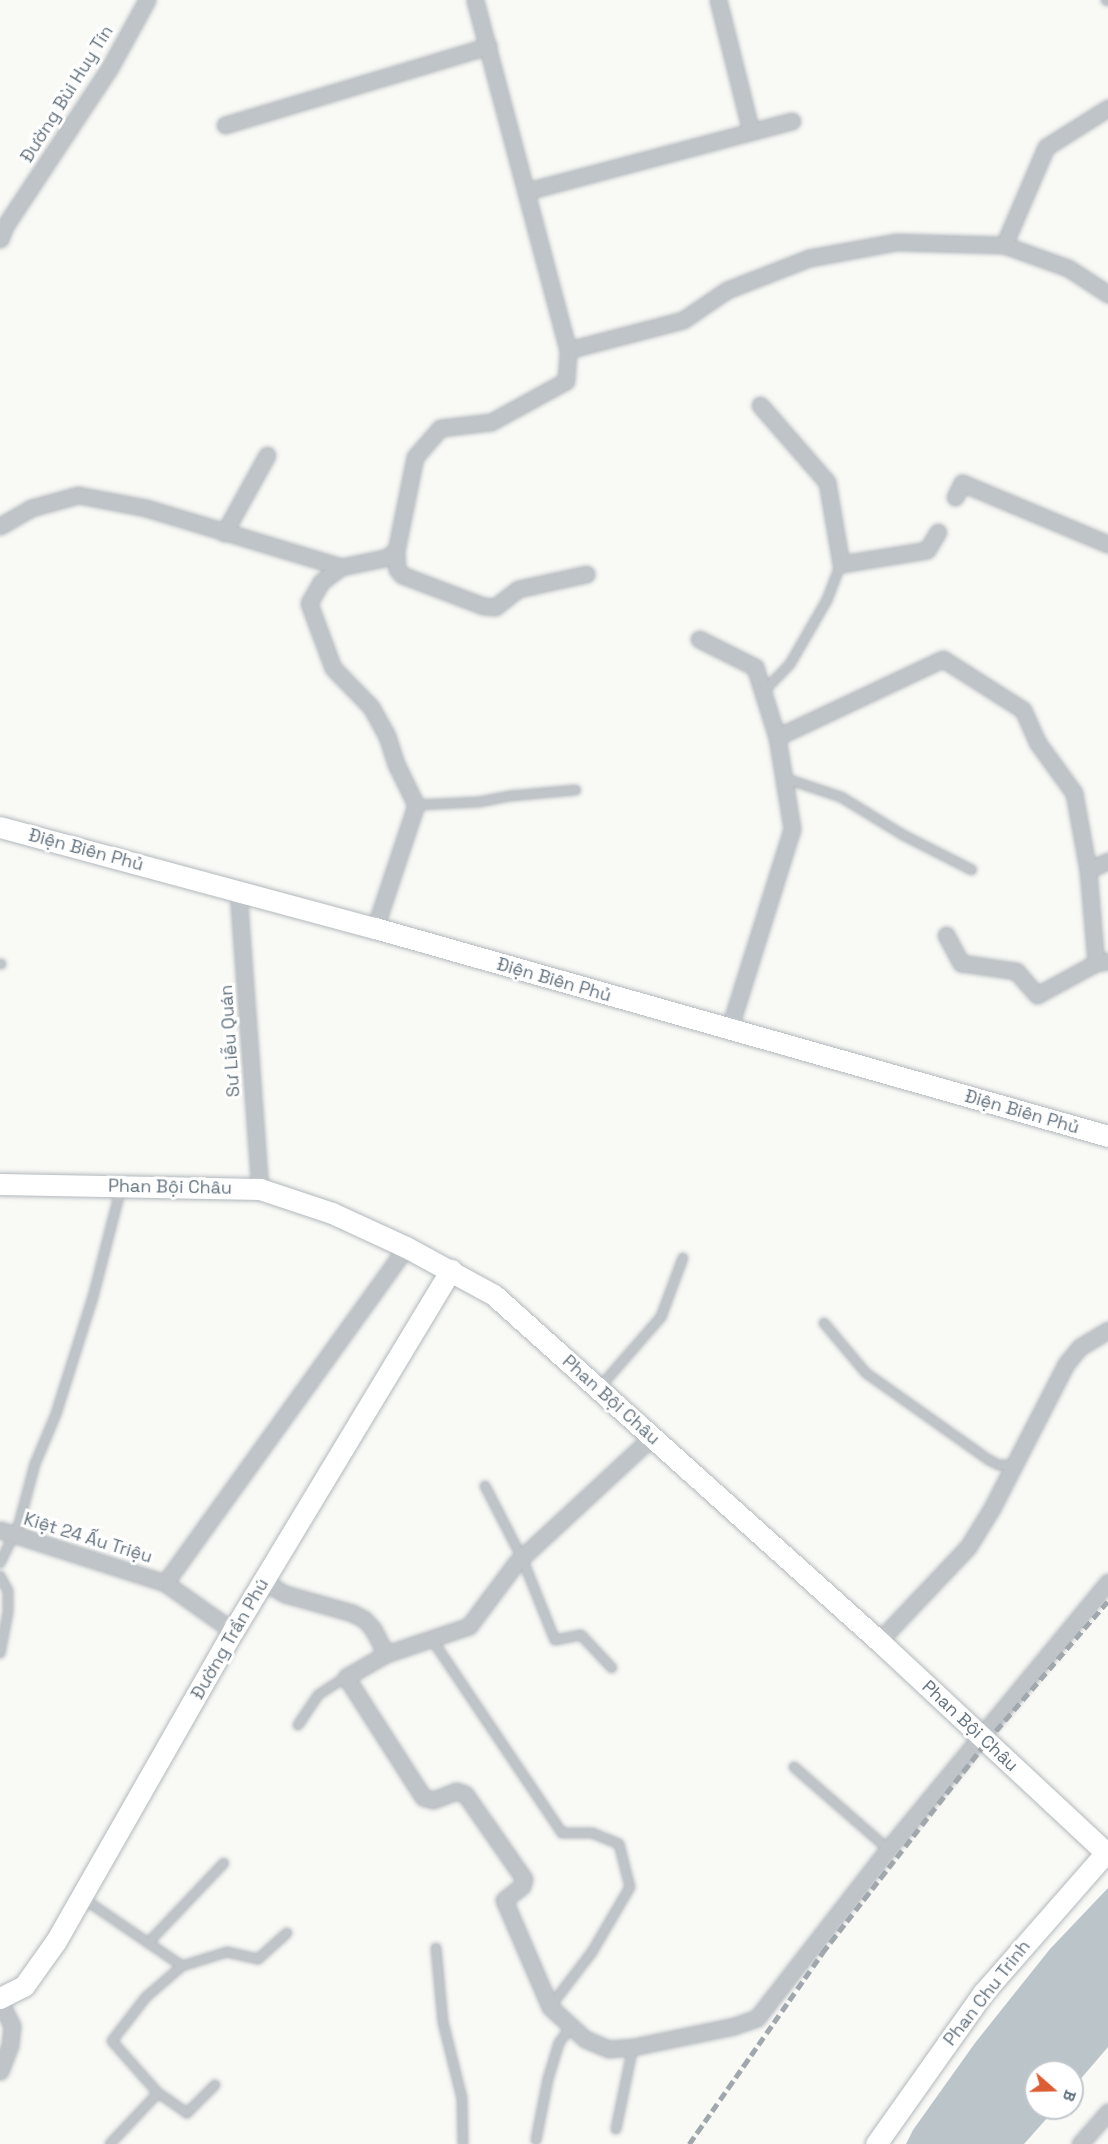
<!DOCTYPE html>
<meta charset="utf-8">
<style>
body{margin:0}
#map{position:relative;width:1108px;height:2144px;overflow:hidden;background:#f9f9f6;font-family:"Space Grotesk",sans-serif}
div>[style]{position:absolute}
.water>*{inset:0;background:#bac4c9}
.roads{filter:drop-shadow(0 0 2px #b2b8bc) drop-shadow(0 0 2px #b2b8bc)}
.lane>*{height:8px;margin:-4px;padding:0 4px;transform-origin:4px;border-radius:4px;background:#bfc4c8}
.street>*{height:15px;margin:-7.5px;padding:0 7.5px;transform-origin:7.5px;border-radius:7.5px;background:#bfc4c8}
.secondary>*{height:21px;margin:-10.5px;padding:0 10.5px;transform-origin:10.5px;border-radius:10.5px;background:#fff}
.rail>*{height:4.5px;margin-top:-2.25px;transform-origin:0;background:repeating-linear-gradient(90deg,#a1a8ad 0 9px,transparent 0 13.5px)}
span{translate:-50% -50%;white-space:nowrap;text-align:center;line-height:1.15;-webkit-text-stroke:6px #fff;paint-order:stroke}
.street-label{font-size:18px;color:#657480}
.north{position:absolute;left:1024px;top:2060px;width:60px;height:60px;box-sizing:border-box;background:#fff;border:2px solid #c1c7cc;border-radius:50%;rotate:110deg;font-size:16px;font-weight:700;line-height:24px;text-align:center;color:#657480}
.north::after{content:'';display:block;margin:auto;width:21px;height:27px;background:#dc5d33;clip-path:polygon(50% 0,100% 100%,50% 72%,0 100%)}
</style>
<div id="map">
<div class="water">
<i style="clip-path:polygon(1108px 1888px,1108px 2047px,1072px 2089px,1072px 2072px,1036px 2072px,1036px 2108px,1056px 2108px,1024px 2144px,906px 2144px,913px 2130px,975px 2043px,1050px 1949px)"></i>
</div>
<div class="roads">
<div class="lane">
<i style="left:1106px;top:0;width:2px;rotate:27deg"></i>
<i style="left:763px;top:692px;width:39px;rotate:-46deg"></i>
<i style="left:790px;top:664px;width:74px;rotate:-60deg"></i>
<i style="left:827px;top:600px;width:39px;rotate:-69deg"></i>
<i style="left:784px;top:778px;width:60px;rotate:18.4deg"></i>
<i style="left:841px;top:797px;width:73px;rotate:31.5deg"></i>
<i style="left:903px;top:835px;width:77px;rotate:26.9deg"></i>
<i style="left:416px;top:805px;width:63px;rotate:-2.7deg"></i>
<i style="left:479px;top:802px;width:32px;rotate:-11deg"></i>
<i style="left:510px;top:796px;width:66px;rotate:-5.2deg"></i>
<i style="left:0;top:964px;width:1px"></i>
<i style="left:824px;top:1323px;width:65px;rotate:50deg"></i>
<i style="left:866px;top:1373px;width:151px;rotate:35.3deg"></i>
<i style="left:989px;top:1460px;width:11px;rotate:27deg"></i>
<i style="left:999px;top:1465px;width:15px"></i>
<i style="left:600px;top:1387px;width:93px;rotate:-48.9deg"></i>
<i style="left:661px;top:1317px;width:63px;rotate:-69.6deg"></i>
<i style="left:485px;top:1486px;width:81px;rotate:62.8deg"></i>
<i style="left:522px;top:1558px;width:88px;rotate:68.1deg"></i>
<i style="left:555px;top:1640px;width:26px;rotate:-11deg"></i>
<i style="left:581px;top:1635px;width:45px;rotate:46.8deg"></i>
<i style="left:0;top:1563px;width:43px;rotate:-64deg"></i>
<i style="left:19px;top:1524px;width:62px;rotate:-75.1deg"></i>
<i style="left:35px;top:1464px;width:54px;rotate:-67.2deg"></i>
<i style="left:56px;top:1414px;width:123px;rotate:-72.5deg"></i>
<i style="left:93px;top:1297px;width:113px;rotate:-75.6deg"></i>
<i style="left:0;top:1576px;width:17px;rotate:62deg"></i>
<i style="left:8px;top:1591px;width:21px;rotate:90deg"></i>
<i style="left:8px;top:1612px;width:42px;rotate:101deg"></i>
<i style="left:431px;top:1638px;width:235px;rotate:56.1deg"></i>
<i style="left:562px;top:1833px;width:30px"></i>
<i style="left:592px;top:1833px;width:29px;rotate:22deg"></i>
<i style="left:619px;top:1844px;width:44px;rotate:75.7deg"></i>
<i style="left:630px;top:1887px;width:75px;rotate:120.3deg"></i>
<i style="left:592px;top:1952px;width:69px;rotate:127.4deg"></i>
<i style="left:298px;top:1725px;width:36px;rotate:-56deg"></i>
<i style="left:318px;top:1695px;width:33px;rotate:-33deg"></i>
<i style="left:794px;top:1767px;width:125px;rotate:41.1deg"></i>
<i style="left:81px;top:1897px;width:122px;rotate:34.3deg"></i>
<i style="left:148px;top:1943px;width:110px;rotate:-46.5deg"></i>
<i style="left:436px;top:1948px;width:74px;rotate:84.6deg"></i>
<i style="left:443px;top:2022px;width:78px;rotate:76deg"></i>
<i style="left:462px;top:2098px;width:46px;rotate:88.8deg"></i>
<i style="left:215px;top:2085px;width:40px;rotate:135deg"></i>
<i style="left:187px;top:2113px;width:35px;rotate:-145deg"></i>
<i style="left:158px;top:2093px;width:69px;rotate:-131.5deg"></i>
<i style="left:112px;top:2041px;width:56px;rotate:-52.3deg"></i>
<i style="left:146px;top:1997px;width:48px;rotate:-40.7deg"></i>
<i style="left:182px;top:1966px;width:47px;rotate:-17.3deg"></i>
<i style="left:227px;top:1952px;width:32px;rotate:13deg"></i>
<i style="left:258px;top:1959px;width:39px;rotate:-42deg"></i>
<i style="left:616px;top:2129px;width:84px;rotate:-78.3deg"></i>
<i style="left:536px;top:2140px;width:62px;rotate:-78.9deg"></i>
<i style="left:548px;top:2079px;width:38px;rotate:-73deg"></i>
<i style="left:559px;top:2043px;width:19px;rotate:-54deg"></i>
<i style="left:110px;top:2144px;width:70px;rotate:-46.7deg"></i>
</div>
<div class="street">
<i style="left:718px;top:0;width:135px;rotate:75.9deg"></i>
<i style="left:1108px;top:108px;width:73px;rotate:147.8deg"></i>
<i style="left:1046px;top:147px;width:107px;rotate:113.2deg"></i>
<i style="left:1004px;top:245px;width:68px;rotate:19.8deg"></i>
<i style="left:1068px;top:268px;width:48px;rotate:33deg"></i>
<i style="left:225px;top:125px;width:275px;rotate:-16.7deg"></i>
<i style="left:527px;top:191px;width:274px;rotate:-14.8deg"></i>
<i style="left:0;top:239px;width:14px;rotate:-69deg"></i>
<i style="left:5px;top:226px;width:188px;rotate:-56.5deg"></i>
<i style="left:109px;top:69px;width:79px;rotate:-61.2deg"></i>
<i style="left:568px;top:350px;width:119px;rotate:-14.6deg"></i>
<i style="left:683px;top:320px;width:53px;rotate:-34.3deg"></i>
<i style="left:727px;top:290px;width:88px;rotate:-21.3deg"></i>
<i style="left:809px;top:258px;width:88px;rotate:-10.4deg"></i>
<i style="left:896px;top:242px;width:108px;rotate:1.6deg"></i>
<i style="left:760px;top:405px;width:102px;rotate:49deg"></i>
<i style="left:827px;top:482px;width:83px;rotate:80.3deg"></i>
<i style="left:841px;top:564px;width:87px;rotate:-9.2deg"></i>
<i style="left:927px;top:550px;width:21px;rotate:-59deg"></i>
<i style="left:955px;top:497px;width:16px;rotate:-63deg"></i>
<i style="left:962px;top:483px;width:158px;rotate:22.7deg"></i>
<i style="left:0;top:526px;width:36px;rotate:-30deg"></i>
<i style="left:31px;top:508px;width:49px;rotate:-15.5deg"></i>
<i style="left:78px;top:495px;width:69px;rotate:10.8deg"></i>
<i style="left:146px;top:508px;width:204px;rotate:16.8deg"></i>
<i style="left:224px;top:533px;width:89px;rotate:-61.1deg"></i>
<i style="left:396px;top:551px;width:18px;rotate:87deg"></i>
<i style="left:397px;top:569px;width:8px;rotate:50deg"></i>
<i style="left:402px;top:575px;width:87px;rotate:20.9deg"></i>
<i style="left:483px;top:606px;width:12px;rotate:5deg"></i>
<i style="left:495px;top:607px;width:29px;rotate:-38deg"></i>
<i style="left:518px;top:589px;width:70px;rotate:-12.4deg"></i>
<i style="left:699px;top:639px;width:63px;rotate:26.6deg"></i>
<i style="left:755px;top:667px;width:73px;rotate:72.6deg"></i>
<i style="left:777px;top:737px;width:93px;rotate:80.7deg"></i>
<i style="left:792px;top:829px;width:211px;rotate:107.4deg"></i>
<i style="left:777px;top:737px;width:183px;rotate:-25.2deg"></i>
<i style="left:943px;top:659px;width:95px;rotate:32.5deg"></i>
<i style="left:1023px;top:710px;width:35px;rotate:66deg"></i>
<i style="left:1037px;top:742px;width:63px;rotate:54deg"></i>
<i style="left:1074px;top:793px;width:78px;rotate:79.7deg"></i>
<i style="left:1108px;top:861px;width:22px;rotate:156deg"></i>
<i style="left:1088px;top:870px;width:93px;rotate:85.1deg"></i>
<i style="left:1096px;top:963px;width:12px;rotate:-9deg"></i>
<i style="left:238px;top:891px;width:299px;rotate:85.8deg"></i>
<i style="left:375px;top:928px;width:130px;rotate:-71.6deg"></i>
<i style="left:416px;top:805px;width:46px;rotate:-116deg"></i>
<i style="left:396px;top:764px;width:29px;rotate:-108deg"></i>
<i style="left:387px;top:736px;width:33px;rotate:-119deg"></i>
<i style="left:371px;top:707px;width:54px;rotate:-134.3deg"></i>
<i style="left:333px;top:668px;width:69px;rotate:-110.3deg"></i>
<i style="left:309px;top:603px;width:24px;rotate:-60deg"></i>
<i style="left:321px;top:582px;width:25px;rotate:-37deg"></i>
<i style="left:341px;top:567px;width:45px;rotate:-11.6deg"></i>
<i style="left:385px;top:558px;width:13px;rotate:-32deg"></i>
<i style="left:396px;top:551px;width:96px;rotate:-78.6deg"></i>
<i style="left:415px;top:457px;width:38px;rotate:-49deg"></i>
<i style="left:440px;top:428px;width:51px;rotate:-6.7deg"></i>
<i style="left:491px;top:422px;width:85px;rotate:-28.7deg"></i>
<i style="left:566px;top:381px;width:31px;rotate:-86deg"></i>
<i style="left:568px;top:350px;width:362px;rotate:-104.9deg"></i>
<i style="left:946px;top:935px;width:32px;rotate:62deg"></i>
<i style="left:961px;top:963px;width:56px;rotate:8.3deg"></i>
<i style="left:1016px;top:971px;width:32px;rotate:49deg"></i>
<i style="left:1037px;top:995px;width:67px;rotate:-28.5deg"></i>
<i style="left:652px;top:1437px;width:185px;rotate:137.2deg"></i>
<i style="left:516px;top:1563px;width:79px;rotate:126.7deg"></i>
<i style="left:469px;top:1626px;width:88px;rotate:161.4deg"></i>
<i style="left:386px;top:1654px;width:46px;rotate:150.1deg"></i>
<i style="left:346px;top:1677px;width:143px;rotate:57.3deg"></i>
<i style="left:423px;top:1797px;width:10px;rotate:17deg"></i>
<i style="left:433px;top:1800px;width:25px;rotate:-21deg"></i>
<i style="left:456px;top:1791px;width:9px;rotate:18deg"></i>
<i style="left:465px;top:1794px;width:103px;rotate:55.2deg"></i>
<i style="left:524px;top:1879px;width:7px;rotate:106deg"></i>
<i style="left:522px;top:1886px;width:23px;rotate:142deg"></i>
<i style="left:504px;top:1900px;width:116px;rotate:66.7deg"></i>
<i style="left:550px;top:2007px;width:47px;rotate:42.4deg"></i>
<i style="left:585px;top:2039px;width:26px;rotate:23deg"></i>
<i style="left:609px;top:2049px;width:24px;rotate:-5deg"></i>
<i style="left:633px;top:2047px;width:103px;rotate:-11.7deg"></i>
<i style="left:734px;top:2026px;width:24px;rotate:-19deg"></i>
<i style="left:757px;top:2018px;width:214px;rotate:-52.2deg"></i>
<i style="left:888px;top:1849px;width:346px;rotate:-50.5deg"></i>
<i style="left:0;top:1530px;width:173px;rotate:17.8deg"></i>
<i style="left:263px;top:1581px;width:26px;rotate:31deg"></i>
<i style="left:285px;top:1594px;width:70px;rotate:15.8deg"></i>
<i style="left:352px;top:1613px;width:13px;rotate:27deg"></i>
<i style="left:364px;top:1619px;width:13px;rotate:48deg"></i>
<i style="left:373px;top:1629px;width:28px;rotate:63deg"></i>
<i style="left:233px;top:1631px;width:83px;rotate:-144.8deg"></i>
<i style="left:165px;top:1583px;width:413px;rotate:-54.3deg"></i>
<i style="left:879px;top:1641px;width:129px;rotate:-46.6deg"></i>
<i style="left:968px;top:1547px;width:46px;rotate:-58.4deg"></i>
<i style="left:992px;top:1508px;width:162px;rotate:-62.8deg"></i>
<i style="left:1066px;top:1364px;width:22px;rotate:-51deg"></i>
<i style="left:1080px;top:1347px;width:33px;rotate:-31deg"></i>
<i style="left:0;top:2002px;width:27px;rotate:63deg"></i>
<i style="left:12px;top:2026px;width:19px;rotate:96deg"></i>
<i style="left:10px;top:2045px;width:28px;rotate:111deg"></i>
<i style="left:1080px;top:2144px;width:43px;rotate:-48.8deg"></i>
</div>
<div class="secondary">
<i style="left:0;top:827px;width:388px;rotate:15.1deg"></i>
<i style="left:375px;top:928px;width:762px;rotate:15.84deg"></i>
<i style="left:0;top:1184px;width:260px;rotate:1.1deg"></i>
<i style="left:260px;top:1189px;width:76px;rotate:18.4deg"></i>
<i style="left:332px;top:1213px;width:81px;rotate:24.7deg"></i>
<i style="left:406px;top:1247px;width:100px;rotate:28.6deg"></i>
<i style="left:494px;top:1295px;width:518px;rotate:41.95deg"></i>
<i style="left:879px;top:1641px;width:311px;rotate:43deg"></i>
<i style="left:0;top:1998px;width:27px;rotate:-27deg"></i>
<i style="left:24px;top:1986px;width:55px;rotate:-54.6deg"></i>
<i style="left:56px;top:1941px;width:357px;rotate:-60.3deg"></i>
<i style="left:233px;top:1631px;width:422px;rotate:-58.9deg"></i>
<i style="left:876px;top:2144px;width:185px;rotate:-54.7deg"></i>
<i style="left:983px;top:1993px;width:190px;rotate:-48.8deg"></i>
</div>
</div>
<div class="rail">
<i style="left:689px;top:2144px;width:233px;rotate:-55.1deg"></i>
<i style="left:822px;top:1953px;width:269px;rotate:-52.1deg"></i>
<i style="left:987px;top:1741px;width:185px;rotate:-49.2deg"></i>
</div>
<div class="street-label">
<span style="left:67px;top:94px;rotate:-58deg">Đường Bùi Huy Tín</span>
<span style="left:86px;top:850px;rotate:15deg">Điện Biên Phủ</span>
<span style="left:554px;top:980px;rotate:16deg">Điện Biên Phủ</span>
<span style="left:230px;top:1041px;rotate:-94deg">Sư Liễu Quán</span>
<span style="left:1022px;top:1112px;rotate:16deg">Điện Biên Phủ</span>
<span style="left:170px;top:1187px;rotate:1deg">Phan Bội Châu</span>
<span style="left:611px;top:1400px;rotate:42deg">Phan Bội Châu</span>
<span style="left:88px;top:1538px;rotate:17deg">Kiệt 24 Ấu Triệu</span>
<span style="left:230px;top:1639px;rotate:-60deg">Đường Trần Phú</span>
<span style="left:970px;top:1726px;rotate:43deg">Phan Bội Châu</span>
<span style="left:987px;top:1993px;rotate:-52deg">Phan Chu Trinh</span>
</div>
<div class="north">B</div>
</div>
